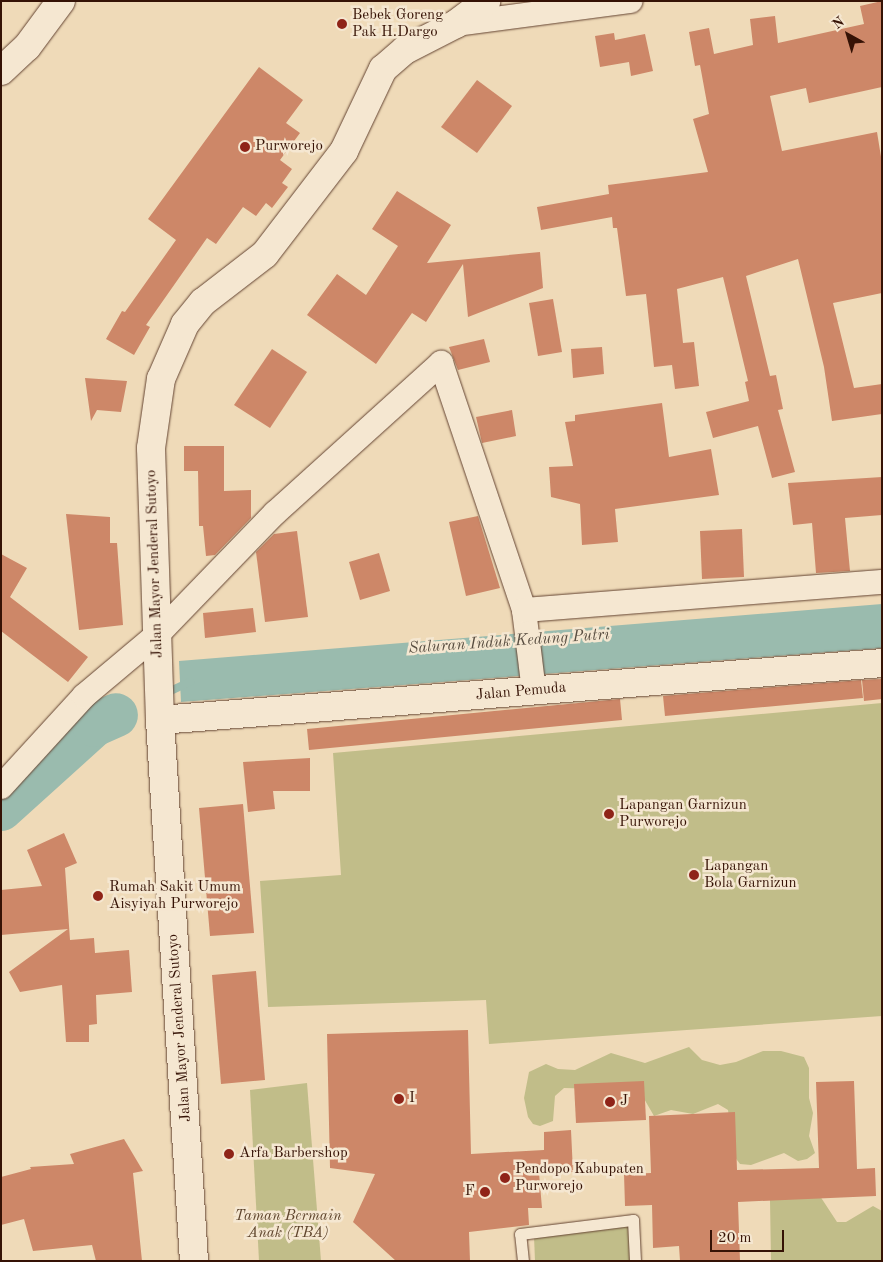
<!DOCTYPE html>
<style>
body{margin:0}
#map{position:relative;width:883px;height:1262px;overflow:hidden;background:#efdab8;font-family:"Old Standard TT",serif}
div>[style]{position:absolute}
.green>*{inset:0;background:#c1bd89}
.water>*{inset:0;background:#9abbae}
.stream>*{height:8px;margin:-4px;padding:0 4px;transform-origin:4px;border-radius:4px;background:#9abbae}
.river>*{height:44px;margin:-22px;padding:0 22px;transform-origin:22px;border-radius:22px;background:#9abbae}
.building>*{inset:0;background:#cd8768}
.roads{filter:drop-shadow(0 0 1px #644432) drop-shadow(0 0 1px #644432)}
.service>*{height:11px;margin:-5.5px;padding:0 5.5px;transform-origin:5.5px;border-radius:5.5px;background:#f5e7d1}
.minor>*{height:24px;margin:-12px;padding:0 12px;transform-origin:12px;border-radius:12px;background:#f5e7d1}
.tertiary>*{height:28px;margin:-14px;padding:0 14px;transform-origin:14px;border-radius:14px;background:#f5e7d1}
.secondary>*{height:28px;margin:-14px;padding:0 14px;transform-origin:14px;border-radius:14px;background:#f5e7d1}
.dots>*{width:14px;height:14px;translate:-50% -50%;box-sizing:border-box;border:2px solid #f5e7d1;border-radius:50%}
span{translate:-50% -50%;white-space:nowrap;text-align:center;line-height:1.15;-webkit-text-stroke:5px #f5e7d1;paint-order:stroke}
.poi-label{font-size:15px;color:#351205}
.left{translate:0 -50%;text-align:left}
.right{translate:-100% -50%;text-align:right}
.street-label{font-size:15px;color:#351205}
.park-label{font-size:15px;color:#5f452d;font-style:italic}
.water-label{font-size:16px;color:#584d40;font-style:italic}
.frame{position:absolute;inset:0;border:2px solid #351205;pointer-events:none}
.north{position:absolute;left:823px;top:10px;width:50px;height:50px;-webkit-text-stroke:4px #f5e7d1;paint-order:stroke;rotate:321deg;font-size:14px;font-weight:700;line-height:20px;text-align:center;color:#351205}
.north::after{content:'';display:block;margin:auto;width:18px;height:22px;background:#351205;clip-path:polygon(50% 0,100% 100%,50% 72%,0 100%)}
.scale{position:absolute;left:710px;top:1230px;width:74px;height:22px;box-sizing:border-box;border:2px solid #351205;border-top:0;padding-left:6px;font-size:15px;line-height:18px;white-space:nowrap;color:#351205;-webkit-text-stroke:4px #f5e7d1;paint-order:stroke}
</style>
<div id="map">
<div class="green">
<i style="clip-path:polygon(882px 703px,882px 1016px,489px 1044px,486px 1000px,268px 1007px,260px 881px,341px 875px,333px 753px)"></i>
<i style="clip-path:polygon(689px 1047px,702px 1060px,720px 1065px,736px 1062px,763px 1051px,781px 1051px,804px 1057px,809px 1068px,809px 1098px,813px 1113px,809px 1136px,815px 1153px,807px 1159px,798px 1161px,784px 1153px,751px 1165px,740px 1164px,734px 1156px,728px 1110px,718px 1104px,693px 1114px,671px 1110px,654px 1116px,639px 1090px,564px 1088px,555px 1096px,553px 1121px,540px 1126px,533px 1124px,528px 1117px,524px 1098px,529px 1072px,546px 1064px,558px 1069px,575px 1070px,611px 1053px,645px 1063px)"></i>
<i style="clip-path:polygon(307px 1083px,321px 1261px,259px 1261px,250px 1090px)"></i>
<i style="clip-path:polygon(820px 1196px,837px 1222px,846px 1222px,873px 1206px,882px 1211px,882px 1261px,771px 1261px,770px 1200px)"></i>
<i style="clip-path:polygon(631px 1223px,631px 1261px,535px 1261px,534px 1236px)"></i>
</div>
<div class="water">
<i style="clip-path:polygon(882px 604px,882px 648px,181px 702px,179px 661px)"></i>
</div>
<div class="stream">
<i style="left:164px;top:694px;width:29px;rotate:-25deg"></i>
</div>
<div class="river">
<i style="left:1px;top:809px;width:125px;rotate:-42.1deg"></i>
<i style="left:94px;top:725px;width:24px;rotate:-24deg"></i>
</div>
<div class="building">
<i style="clip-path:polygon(882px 1px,882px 87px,809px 103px,806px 88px,770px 96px,782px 151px,877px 132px,882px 163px,882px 293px,833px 303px,854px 388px,882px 384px,882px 414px,832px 421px,824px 367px,798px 259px,746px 276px,770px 376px,776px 375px,783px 409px,778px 410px,795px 472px,772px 478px,758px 426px,713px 438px,706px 412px,749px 401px,745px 382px,748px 381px,723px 277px,677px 289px,683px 343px,694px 342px,699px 386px,675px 389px,672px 365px,654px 367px,646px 294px,626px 296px,617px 228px,613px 228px,612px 217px,541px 230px,537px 207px,609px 194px,608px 185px,708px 172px,693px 119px,709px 114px,700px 65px,695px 66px,689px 32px,709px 28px,714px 54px,753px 45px,750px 19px,775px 16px,778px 43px,864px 24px,860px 6px)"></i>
<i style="clip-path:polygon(614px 33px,615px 40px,645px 34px,653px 71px,631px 76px,629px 62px,600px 67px,595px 36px)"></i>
<i style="clip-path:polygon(259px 67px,303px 100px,286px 123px,300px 133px,280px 160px,292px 169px,282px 183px,288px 187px,272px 208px,266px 203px,256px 216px,243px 207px,216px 244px,207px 238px,146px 325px,150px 327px,134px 355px,106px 339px,122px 311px,125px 312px,176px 240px,148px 219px)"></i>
<i style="clip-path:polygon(477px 80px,512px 106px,477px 153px,441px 127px)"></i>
<i style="clip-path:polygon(397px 191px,451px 225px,427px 263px,540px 252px,543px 288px,468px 317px,463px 264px,426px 322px,412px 313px,376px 364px,307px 315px,337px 274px,366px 295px,398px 246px,372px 229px)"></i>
<i style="clip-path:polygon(553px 299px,562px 352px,538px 356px,529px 303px)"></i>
<i style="clip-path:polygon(484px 339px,490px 362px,458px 370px,449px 347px)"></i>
<i style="clip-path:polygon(602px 347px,604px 374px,573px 378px,571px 349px)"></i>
<i style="clip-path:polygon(272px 349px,307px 372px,270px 428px,234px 405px)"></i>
<i style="clip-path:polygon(85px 378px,127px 381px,121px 412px,97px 410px,91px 421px)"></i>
<i style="clip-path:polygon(662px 403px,669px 457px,711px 449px,719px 495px,615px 509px,618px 542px,582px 545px,580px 504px,551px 497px,549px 467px,573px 466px,565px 422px,575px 421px,575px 415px)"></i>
<i style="clip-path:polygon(512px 410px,516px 436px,482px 443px,476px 417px)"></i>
<i style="clip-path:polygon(184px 446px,224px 446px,224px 491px,251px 490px,251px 518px,215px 555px,206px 556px,203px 526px,199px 526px,198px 471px,184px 471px)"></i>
<i style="clip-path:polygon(882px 477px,882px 515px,845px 518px,850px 571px,816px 573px,812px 523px,793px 525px,788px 483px)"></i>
<i style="clip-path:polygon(66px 514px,110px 517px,110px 543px,117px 543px,123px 625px,79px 630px)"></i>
<i style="clip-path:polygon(478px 516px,500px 588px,466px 596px,449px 522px)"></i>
<i style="clip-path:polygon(742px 529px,744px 577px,702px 579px,700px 531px)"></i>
<i style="clip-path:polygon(297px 531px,308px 617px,265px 622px,256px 552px,274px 534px)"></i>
<i style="clip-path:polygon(379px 553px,390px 591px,360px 600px,349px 562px)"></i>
<i style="clip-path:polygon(1px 554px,27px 568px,10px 597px,88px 657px,68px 682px,1px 631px)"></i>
<i style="clip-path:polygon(253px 608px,256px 632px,205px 638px,203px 613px)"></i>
<i style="clip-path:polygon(882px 679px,882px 699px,864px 701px,862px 680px)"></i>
<i style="clip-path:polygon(861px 680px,863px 698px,665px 716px,663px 696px)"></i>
<i style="clip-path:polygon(620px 699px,622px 720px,309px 750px,307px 729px)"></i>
<i style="clip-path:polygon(310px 758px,310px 791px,273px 791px,275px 809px,248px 812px,243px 762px)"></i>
<i style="clip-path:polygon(243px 804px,254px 933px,210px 936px,199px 808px)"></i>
<i style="clip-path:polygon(64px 833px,77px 863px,65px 868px,70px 940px,94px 938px,95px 953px,129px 950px,132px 992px,96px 995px,97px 1024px,89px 1025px,89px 1042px,66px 1042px,62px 985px,20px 992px,9px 972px,68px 929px,1px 935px,1px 890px,42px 886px,27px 850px)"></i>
<i style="clip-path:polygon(256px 971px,265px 1080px,221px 1084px,212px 975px)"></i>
<i style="clip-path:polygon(468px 1030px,471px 1154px,544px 1150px,544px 1132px,571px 1130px,573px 1172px,539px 1173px,542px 1208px,528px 1208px,529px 1225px,469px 1232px,470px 1261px,396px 1261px,353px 1222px,375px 1174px,330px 1168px,327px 1034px)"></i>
<i style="clip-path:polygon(644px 1081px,646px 1120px,576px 1123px,574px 1084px)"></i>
<i style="clip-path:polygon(854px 1081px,857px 1169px,875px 1168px,876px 1196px,738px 1202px,740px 1261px,680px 1261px,679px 1246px,653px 1248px,652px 1205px,625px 1206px,624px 1174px,651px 1173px,649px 1116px,735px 1112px,737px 1170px,819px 1168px,816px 1082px)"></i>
<i style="clip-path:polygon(124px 1139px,143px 1171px,133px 1173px,142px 1261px,96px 1261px,92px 1245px,33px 1251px,24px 1219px,1px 1225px,1px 1177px,31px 1169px,30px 1167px,74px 1164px,70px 1154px)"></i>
</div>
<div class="roads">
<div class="service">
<i style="left:523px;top:1261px;width:27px;rotate:-96deg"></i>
<i style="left:520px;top:1234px;width:114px;rotate:-7.1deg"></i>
<i style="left:633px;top:1220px;width:41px;rotate:87.2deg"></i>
</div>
<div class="minor">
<i style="left:456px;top:24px;width:176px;rotate:-7.5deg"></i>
<i style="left:524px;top:610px;width:82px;rotate:83deg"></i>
<i style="left:1px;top:787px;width:123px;rotate:-47.6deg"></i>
<i style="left:84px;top:696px;width:98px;rotate:-40deg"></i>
<i style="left:159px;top:633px;width:167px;rotate:-46deg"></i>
<i style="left:275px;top:513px;width:224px;rotate:-42.1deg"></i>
<i style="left:441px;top:363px;width:261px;rotate:71.4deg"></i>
<i style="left:524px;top:610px;width:359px;rotate:-4.5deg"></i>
</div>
<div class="tertiary">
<i style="left:1px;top:71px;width:35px;rotate:-43deg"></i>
<i style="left:27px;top:47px;width:57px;rotate:-53.5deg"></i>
<i style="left:160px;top:720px;width:724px;rotate:-4.51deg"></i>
</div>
<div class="secondary">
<i style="left:194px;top:1261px;width:542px;rotate:-93.6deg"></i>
<i style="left:160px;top:720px;width:272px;rotate:-91.9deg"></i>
<i style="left:151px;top:448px;width:70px;rotate:-81.8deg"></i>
<i style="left:161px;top:379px;width:60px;rotate:-66.4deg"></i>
<i style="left:185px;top:324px;width:28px;rotate:-51deg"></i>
<i style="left:203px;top:302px;width:78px;rotate:-37.7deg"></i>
<i style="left:265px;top:254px;width:130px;rotate:-52.5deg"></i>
<i style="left:344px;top:151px;width:91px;rotate:-64.6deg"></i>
<i style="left:383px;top:69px;width:29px;rotate:-41deg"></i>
<i style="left:405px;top:50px;width:57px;rotate:-27deg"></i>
<i style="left:456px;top:24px;width:38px;rotate:-37deg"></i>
</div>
</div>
<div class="dots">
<i style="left:342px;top:24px;background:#8f2418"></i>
<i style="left:245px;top:147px;background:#8f2418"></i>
<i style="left:609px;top:814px;background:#8f2418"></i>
<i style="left:694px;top:875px;background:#8f2418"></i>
<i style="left:98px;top:896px;background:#8f2418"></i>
<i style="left:399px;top:1099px;background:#8f2418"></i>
<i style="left:610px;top:1102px;background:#8f2418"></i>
<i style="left:229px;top:1154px;background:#8f2418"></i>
<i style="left:505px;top:1178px;background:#8f2418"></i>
<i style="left:485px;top:1192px;background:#8f2418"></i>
</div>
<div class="poi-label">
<span class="left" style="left:352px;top:24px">Bebek Goreng<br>Pak H.Dargo</span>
<span class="left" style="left:255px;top:147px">Purworejo</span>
<span class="left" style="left:619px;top:814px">Lapangan Garnizun<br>Purworejo</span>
<span class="left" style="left:704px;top:875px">Lapangan<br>Bola Garnizun</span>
<span class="left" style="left:109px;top:896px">Rumah Sakit Umum<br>Aisyiyah Purworejo</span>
<span class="left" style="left:409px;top:1099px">I</span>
<span class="left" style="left:620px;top:1102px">J</span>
<span class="left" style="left:239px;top:1154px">Arfa Barbershop</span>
<span class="left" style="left:515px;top:1178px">Pendopo Kabupaten<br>Purworejo</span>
<span class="right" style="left:475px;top:1192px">F</span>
</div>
<div class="street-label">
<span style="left:155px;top:564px;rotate:-92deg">Jalan Mayor Jenderal Sutoyo</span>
<span style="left:521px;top:692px;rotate:-5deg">Jalan Pemuda</span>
<span style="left:180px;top:1028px;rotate:-94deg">Jalan Mayor Jenderal Sutoyo</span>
</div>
<div class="park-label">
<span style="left:288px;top:1225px">Taman Bermain<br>Anak (TBA)</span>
</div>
<div class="water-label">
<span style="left:509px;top:642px;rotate:-4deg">Saluran Induk Kedung Putri</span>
</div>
<div class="frame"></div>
<div class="north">N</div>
<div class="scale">20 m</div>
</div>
